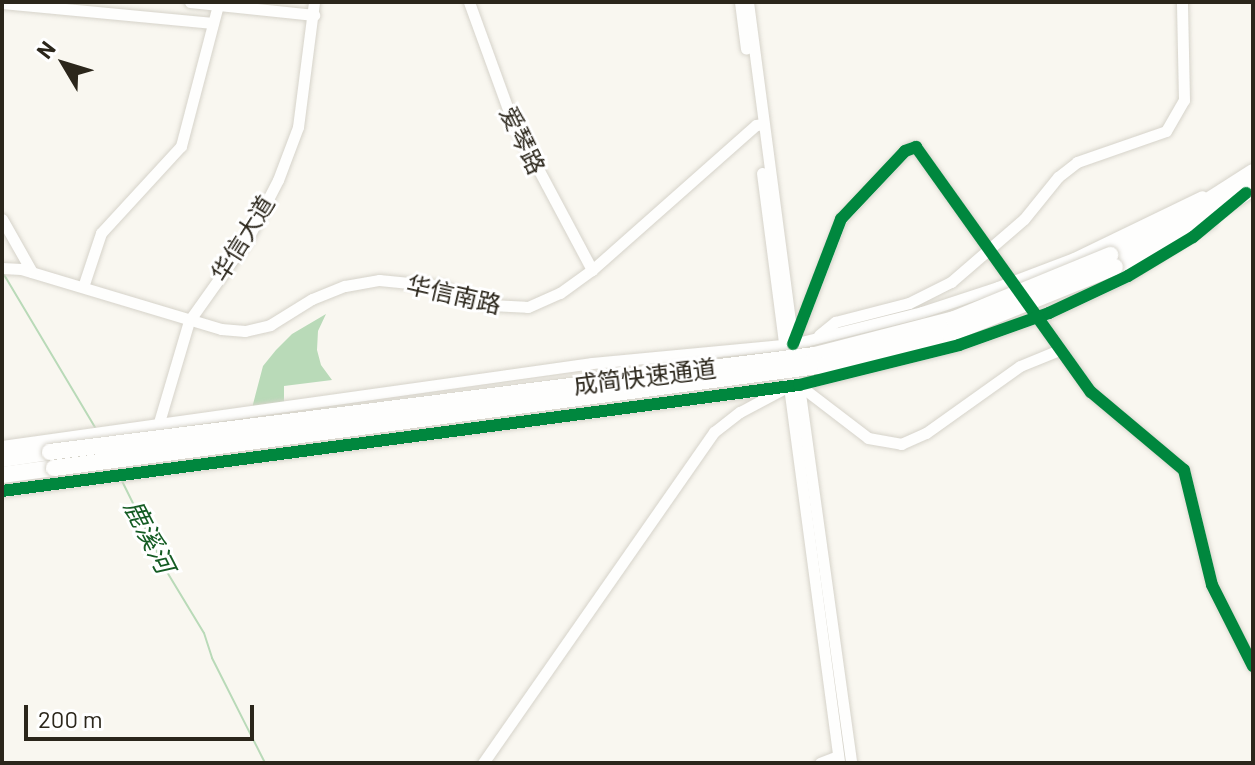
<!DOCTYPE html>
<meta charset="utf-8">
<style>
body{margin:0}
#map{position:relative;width:1255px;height:765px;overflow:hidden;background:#f9f7f0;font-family:Barlow,"Noto Sans SC",sans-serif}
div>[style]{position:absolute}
.water>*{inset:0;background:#b9dab8}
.stream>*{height:2px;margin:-1px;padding:0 1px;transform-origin:1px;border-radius:1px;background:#b9dab8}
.roads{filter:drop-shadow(0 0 2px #d6d3ca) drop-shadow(0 0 2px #d6d3ca)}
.minor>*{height:11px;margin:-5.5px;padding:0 5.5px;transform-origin:5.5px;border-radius:5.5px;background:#fefefd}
.highway>*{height:16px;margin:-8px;padding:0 8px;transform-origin:8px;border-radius:8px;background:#fefefd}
.bridges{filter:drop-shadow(0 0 2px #d6d3ca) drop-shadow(0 0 2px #d6d3ca)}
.highway-bridge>*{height:16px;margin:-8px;padding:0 8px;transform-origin:8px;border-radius:8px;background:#fefefd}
.cycleway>*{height:12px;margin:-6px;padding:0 6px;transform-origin:6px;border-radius:6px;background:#00873e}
span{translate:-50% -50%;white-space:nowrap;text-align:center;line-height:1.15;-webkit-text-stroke:6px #fff;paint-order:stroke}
.street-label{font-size:24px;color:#2b261b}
.water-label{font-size:26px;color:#145c23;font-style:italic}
.frame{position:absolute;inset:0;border:4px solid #2b261b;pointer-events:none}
.north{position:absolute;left:24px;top:24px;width:80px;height:80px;-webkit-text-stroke:6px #fff;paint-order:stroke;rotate:308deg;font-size:22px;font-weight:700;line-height:32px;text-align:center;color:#2b261b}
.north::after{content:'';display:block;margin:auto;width:28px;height:36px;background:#2b261b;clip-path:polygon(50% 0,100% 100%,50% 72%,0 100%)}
.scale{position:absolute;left:24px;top:705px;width:230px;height:36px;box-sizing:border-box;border:4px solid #2b261b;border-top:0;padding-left:10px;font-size:24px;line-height:28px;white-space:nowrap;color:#2b261b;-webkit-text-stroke:6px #fff;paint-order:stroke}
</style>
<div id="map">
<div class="water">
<i style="clip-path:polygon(326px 314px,318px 331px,317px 350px,321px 365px,332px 380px,284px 386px,284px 403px,252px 408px,263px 366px,276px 350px,292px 334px)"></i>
</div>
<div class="stream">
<i style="left:3px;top:273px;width:182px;rotate:59.2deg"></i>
<i style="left:122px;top:481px;width:102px;rotate:63.7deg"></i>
<i style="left:167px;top:572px;width:71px;rotate:58.8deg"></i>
<i style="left:204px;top:633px;width:26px;rotate:72deg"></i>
<i style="left:212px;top:658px;width:118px;rotate:63.2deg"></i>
</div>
<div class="roads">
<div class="minor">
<i style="left:190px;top:2px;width:125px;rotate:6deg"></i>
<i style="left:469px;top:2px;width:126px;rotate:70deg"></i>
<i style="left:512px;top:120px;width:170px;rotate:61.9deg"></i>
<i style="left:740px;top:2px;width:47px;rotate:82.7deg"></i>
<i style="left:748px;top:2px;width:351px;rotate:82.5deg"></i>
<i style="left:2px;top:3px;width:212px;rotate:5.4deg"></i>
<i style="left:762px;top:173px;width:178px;rotate:82.6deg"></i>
<i style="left:2px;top:219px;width:61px;rotate:60.5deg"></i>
<i style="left:2px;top:268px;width:19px;rotate:3deg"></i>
<i style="left:21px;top:269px;width:209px;rotate:16.7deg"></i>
<i style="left:221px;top:329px;width:24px;rotate:5deg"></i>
<i style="left:245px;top:331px;width:26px;rotate:-13deg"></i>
<i style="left:270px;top:325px;width:49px;rotate:-31.8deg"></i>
<i style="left:312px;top:299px;width:35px;rotate:-22deg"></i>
<i style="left:345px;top:286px;width:35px;rotate:-10deg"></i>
<i style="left:379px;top:280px;width:61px;rotate:5.6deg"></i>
<i style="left:440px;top:286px;width:53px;rotate:20.8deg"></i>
<i style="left:490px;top:305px;width:38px;rotate:3deg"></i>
<i style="left:528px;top:307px;width:35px;rotate:-24deg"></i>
<i style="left:560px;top:293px;width:39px;rotate:-36deg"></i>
<i style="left:592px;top:270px;width:219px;rotate:-41.5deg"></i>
<i style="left:756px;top:125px;width:7px;rotate:-8deg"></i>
<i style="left:83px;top:287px;width:57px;rotate:-71.6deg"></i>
<i style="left:101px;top:233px;width:118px;rotate:-47.4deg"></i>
<i style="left:181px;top:146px;width:146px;rotate:-75.3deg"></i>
<i style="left:1042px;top:323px;width:85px;rotate:54.6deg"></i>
<i style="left:1091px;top:392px;width:121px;rotate:40deg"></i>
<i style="left:1184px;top:470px;width:118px;rotate:76.3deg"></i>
<i style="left:1212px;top:585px;width:91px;rotate:63.2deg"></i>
<i style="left:819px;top:335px;width:21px;rotate:-39deg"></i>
<i style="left:835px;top:322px;width:76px;rotate:-14.4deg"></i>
<i style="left:909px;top:303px;width:47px;rotate:-26.6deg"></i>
<i style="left:951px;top:282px;width:96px;rotate:-40.8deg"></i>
<i style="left:1024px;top:219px;width:54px;rotate:-51deg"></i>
<i style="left:1058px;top:177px;width:24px;rotate:-38deg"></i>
<i style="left:1077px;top:162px;width:94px;rotate:-19.2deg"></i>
<i style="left:1166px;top:131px;width:36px;rotate:-60deg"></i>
<i style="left:1184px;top:100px;width:98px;rotate:-91.2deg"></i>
<i style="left:794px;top:341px;width:131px;rotate:-68.9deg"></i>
<i style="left:841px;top:219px;width:93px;rotate:-46.7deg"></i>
<i style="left:905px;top:151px;width:8px;rotate:-30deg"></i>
<i style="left:912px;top:147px;width:4px"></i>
<i style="left:916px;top:147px;width:158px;rotate:54.5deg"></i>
<i style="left:788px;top:379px;width:387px;rotate:82.4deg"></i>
<i style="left:798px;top:379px;width:388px;rotate:82.1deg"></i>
<i style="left:799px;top:385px;width:87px;rotate:37.5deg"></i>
<i style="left:868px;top:438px;width:34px;rotate:10deg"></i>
<i style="left:901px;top:444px;width:27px;rotate:-24deg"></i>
<i style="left:926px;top:433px;width:115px;rotate:-35.5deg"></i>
<i style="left:1020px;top:366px;width:42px;rotate:-22.3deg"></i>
<i style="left:157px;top:429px;width:113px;rotate:-73.5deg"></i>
<i style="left:189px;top:321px;width:102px;rotate:-54.6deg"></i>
<i style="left:248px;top:238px;width:65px;rotate:-62.7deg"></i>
<i style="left:278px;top:180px;width:57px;rotate:-69.3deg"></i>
<i style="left:298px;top:127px;width:126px;rotate:-82.7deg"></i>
<i style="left:2px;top:446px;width:596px;rotate:-8.01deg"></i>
<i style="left:592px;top:363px;width:202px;rotate:-5.4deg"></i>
<i style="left:793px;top:344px;width:133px;rotate:-13.9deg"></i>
<i style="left:922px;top:312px;width:80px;rotate:-18.2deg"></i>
<i style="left:998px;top:287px;width:81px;rotate:-20.9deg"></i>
<i style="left:1074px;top:258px;width:142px;rotate:-25.8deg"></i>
<i style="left:2px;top:491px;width:804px;rotate:-7.58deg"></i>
<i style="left:799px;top:385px;width:165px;rotate:-14deg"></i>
<i style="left:959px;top:345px;width:96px;rotate:-19.6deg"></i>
<i style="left:1049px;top:313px;width:87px;rotate:-25.1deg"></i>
<i style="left:1128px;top:276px;width:99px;rotate:-33deg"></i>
<i style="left:483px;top:763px;width:404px;rotate:-55.1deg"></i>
<i style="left:714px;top:432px;width:33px;rotate:-38deg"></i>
<i style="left:740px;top:412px;width:47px;rotate:-28.2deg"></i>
<i style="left:820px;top:763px;width:19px;rotate:-21deg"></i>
</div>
<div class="highway">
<i style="left:1110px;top:255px;width:93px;rotate:-28.2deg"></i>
<i style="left:1192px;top:211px;width:72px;rotate:-32.6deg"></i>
<i style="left:1115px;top:267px;width:84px;rotate:-27.8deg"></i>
<i style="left:1189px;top:228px;width:75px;rotate:-32deg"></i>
<i style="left:2px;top:459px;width:49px;rotate:-8.3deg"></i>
<i style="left:2px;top:475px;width:52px;rotate:-7.7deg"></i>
</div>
</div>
<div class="bridges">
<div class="highway-bridge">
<i style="left:50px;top:452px;width:771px;rotate:-7.23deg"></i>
<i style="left:815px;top:355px;width:144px;rotate:-14.5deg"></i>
<i style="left:954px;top:319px;width:169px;rotate:-22.3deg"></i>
<i style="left:54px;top:468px;width:778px;rotate:-7.61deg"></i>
<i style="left:825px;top:365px;width:129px;rotate:-13.9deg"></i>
<i style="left:950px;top:334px;width:178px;rotate:-22.1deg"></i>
</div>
</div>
<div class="cycleway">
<i style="left:793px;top:344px;width:134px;rotate:-69deg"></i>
<i style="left:841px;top:219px;width:93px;rotate:-46.7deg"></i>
<i style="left:905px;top:151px;width:12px;rotate:-20deg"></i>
<i style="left:916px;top:147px;width:301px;rotate:54.5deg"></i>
<i style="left:1091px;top:392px;width:121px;rotate:40deg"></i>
<i style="left:1184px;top:470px;width:118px;rotate:76.3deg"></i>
<i style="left:1212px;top:585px;width:91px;rotate:63.2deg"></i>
<i style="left:2px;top:491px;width:804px;rotate:-7.58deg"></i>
<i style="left:799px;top:385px;width:165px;rotate:-14deg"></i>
<i style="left:959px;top:345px;width:96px;rotate:-19.6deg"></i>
<i style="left:1049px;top:313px;width:87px;rotate:-25.1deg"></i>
<i style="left:1128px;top:276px;width:76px;rotate:-31deg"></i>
<i style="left:1193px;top:237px;width:69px;rotate:-39.7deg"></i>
</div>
<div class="street-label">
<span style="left:523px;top:140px;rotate:64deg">爱琴路</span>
<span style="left:242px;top:238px;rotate:-58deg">华信大道</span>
<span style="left:454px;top:294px;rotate:13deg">华信南路</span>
<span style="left:645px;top:376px;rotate:-7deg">成简快速通道</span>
</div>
<div class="water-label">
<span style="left:150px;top:536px;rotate:63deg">鹿溪河</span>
</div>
<div class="frame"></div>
<div class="north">N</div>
<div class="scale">200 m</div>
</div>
